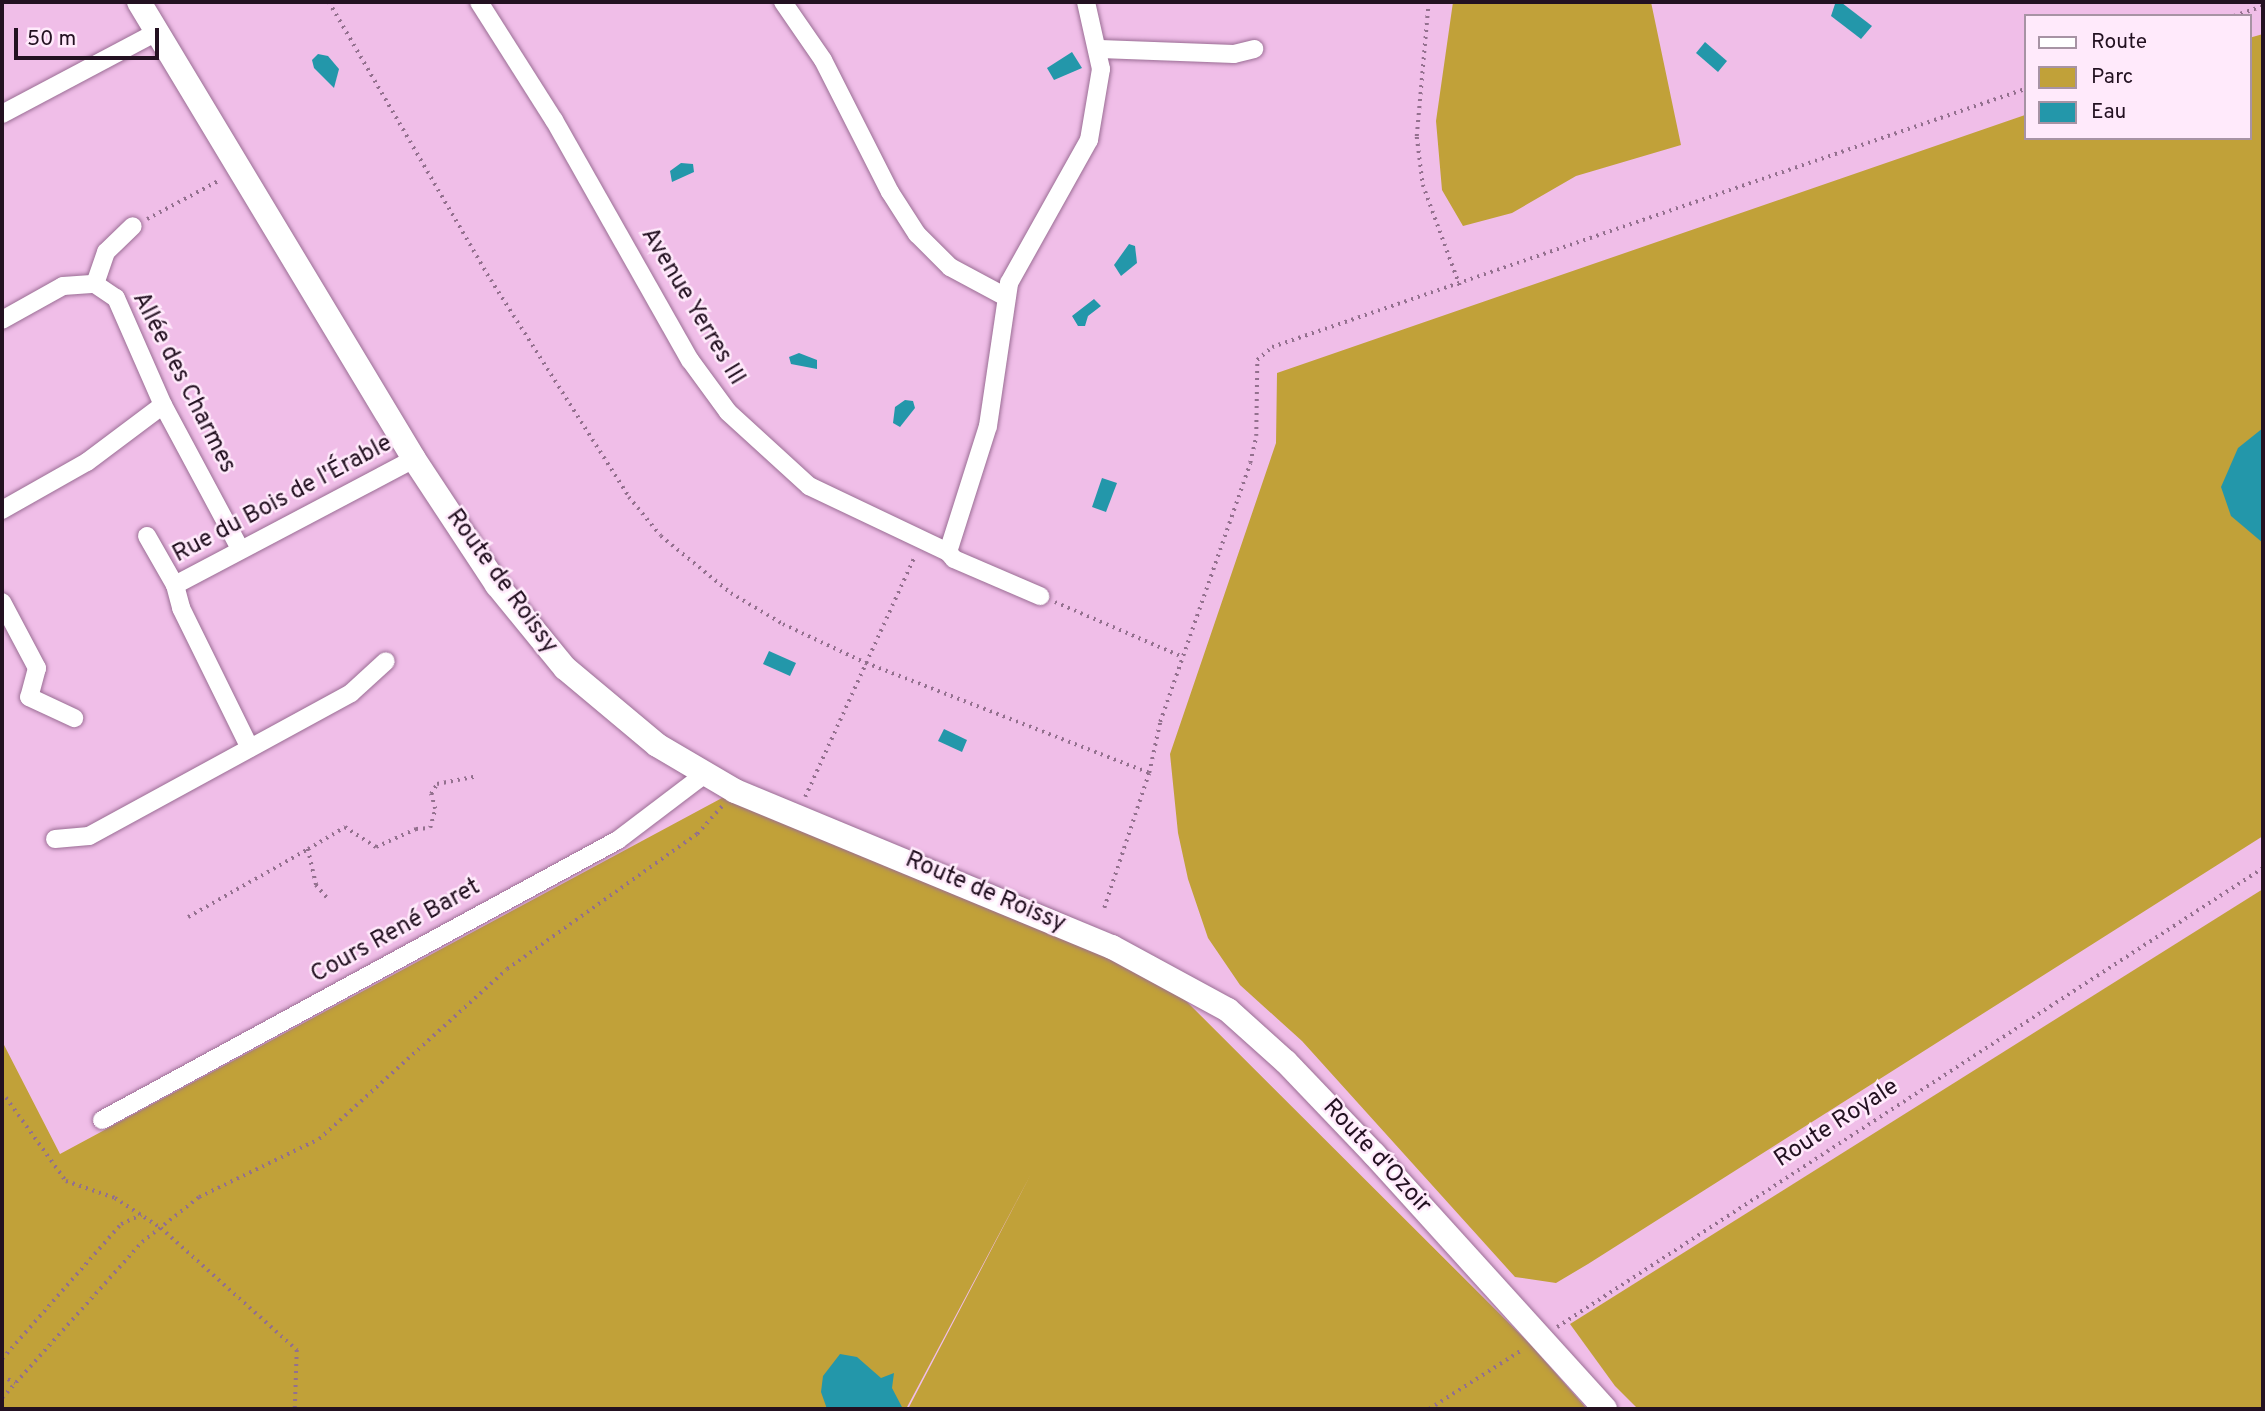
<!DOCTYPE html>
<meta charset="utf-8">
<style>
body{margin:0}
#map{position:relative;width:2265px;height:1411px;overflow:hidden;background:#f0bee8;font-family:Overpass,sans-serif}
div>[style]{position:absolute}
.green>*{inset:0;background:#c1a139}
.water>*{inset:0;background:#2397aa}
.path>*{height:3.5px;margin-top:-1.75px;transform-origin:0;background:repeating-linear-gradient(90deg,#93708e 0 2px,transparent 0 7px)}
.roads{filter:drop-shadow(0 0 2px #9a6d94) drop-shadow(0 0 2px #9a6d94)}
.street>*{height:18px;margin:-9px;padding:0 9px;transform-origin:9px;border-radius:9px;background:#fff}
.secondary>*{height:24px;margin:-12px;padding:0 12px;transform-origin:12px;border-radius:12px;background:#fff}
span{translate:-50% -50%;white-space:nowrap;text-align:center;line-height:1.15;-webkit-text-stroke:5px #ffeafb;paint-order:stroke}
.street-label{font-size:24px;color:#231121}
.frame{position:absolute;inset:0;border:4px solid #231121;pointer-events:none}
.legend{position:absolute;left:2024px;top:14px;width:228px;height:126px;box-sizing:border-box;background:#ffeafb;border:2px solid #a793a4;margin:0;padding:9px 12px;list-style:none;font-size:21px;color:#231121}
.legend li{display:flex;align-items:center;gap:14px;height:35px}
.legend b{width:35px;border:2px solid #a793a4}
.scale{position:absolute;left:14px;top:28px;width:145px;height:32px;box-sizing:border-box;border:4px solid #231121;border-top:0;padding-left:9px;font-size:21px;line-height:24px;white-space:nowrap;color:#231121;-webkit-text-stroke:5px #ffeafb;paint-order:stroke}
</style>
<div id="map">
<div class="green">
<i style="clip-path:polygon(1453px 2px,1651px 2px,1681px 145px,1576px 176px,1512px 213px,1463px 226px,1442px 190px,1436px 121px)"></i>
<i style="clip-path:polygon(2263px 34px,2263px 836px,1588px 1264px,1556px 1283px,1515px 1277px,1302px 1041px,1240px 985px,1208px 938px,1188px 879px,1178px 833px,1170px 754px,1276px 443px,1277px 373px,2025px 115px,2025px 138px,2249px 138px,2249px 38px)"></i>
<i style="clip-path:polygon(735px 791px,1150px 965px,1530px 1344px,1587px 1409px,908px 1409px,1031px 1174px,906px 1409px,2px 1409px,2px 1041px,60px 1154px)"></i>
<i style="clip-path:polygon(2263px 889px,2263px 1409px,1638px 1409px,1615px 1386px,1570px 1324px)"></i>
</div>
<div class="water">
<i style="clip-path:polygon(1842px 3px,1872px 26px,1861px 39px,1831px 16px,1835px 4px)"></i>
<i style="clip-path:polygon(1705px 42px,1727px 61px,1718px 72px,1696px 53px)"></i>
<i style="clip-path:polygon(1072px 52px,1082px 68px,1054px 80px,1047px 68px)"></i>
<i style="clip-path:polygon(318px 54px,328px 56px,339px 69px,334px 88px,314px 68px,312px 60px)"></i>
<i style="clip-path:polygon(681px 163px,693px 164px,694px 172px,672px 182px,670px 171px)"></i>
<i style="clip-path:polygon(1129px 244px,1135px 246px,1137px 263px,1121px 276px,1114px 265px)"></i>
<i style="clip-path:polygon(1094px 299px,1101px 306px,1088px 316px,1085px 326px,1078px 326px,1072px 316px)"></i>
<i style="clip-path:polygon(799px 353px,817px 360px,817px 369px,791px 364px,789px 357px)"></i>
<i style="clip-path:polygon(905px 400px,913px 401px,915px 408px,900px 427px,893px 423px,895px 407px)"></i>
<i style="clip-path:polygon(2263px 428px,2263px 543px,2231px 516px,2221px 487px,2238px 448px)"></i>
<i style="clip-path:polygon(1102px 478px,1117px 483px,1106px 512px,1092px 507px)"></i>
<i style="clip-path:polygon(769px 651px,796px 663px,790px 676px,763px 664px)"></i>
<i style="clip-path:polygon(944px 729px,967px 740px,962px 752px,938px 741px)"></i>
<i style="clip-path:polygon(840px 1354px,857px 1357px,881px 1378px,894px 1373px,892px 1388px,903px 1409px,827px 1409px,821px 1392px,823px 1376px)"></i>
</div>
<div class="path">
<i style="left:329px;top:2px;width:322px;rotate:59.8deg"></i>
<i style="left:491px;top:280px;width:257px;rotate:57.5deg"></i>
<i style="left:629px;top:497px;width:50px;rotate:50.6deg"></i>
<i style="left:661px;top:536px;width:90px;rotate:39.2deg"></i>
<i style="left:731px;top:593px;width:61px;rotate:30.8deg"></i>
<i style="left:783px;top:624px;width:92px;rotate:25.2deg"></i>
<i style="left:866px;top:663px;width:304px;rotate:21.2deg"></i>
<i style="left:1429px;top:2px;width:136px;rotate:95.1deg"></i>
<i style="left:1417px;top:137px;width:48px;rotate:82.9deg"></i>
<i style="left:1423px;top:185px;width:108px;rotate:69.9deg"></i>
<i style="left:2234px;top:16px;width:31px;rotate:-19deg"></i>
<i style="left:147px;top:219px;width:83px;rotate:-28.1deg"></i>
<i style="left:1055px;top:602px;width:139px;rotate:23.3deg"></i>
<i style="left:805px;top:797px;width:265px;rotate:-65.5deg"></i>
<i style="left:308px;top:849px;width:43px;rotate:-30.7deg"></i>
<i style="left:345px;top:827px;width:37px;rotate:33deg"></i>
<i style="left:376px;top:847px;width:44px;rotate:-24.2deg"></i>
<i style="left:416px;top:829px;width:14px;rotate:-4deg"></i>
<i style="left:430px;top:828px;width:20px;rotate:-75deg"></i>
<i style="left:435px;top:809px;width:16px;rotate:-105deg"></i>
<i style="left:431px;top:794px;width:12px;rotate:-59deg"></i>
<i style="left:437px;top:784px;width:38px;rotate:-11deg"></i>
<i style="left:1104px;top:908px;width:142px;rotate:-71.6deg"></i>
<i style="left:1149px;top:773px;width:52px;rotate:-77.8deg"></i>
<i style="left:1160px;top:722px;width:274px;rotate:-70.8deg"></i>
<i style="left:1250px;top:463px;width:28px;rotate:-77deg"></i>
<i style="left:1256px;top:436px;width:76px;rotate:-89.2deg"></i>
<i style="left:1257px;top:360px;width:20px;rotate:-41deg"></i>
<i style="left:1272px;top:347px;width:796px;rotate:-18.91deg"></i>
<i style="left:188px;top:917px;width:138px;rotate:-29.5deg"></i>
<i style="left:308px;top:849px;width:37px;rotate:77deg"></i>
<i style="left:316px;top:885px;width:20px;rotate:49deg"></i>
<i style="left:2px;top:1092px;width:110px;rotate:54.3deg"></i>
<i style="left:66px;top:1181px;width:52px;rotate:19.1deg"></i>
<i style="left:115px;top:1198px;width:55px;rotate:33.1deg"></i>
<i style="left:161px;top:1228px;width:183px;rotate:41.9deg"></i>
<i style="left:297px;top:1350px;width:59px;rotate:91.9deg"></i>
<i style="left:1557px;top:1327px;width:842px;rotate:-33.03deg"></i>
<i style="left:2px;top:1359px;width:180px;rotate:-48.6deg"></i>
<i style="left:121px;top:1224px;width:22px;rotate:-24deg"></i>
<i style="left:2px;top:1376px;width:15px;rotate:28deg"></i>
<i style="left:2px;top:1398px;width:210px;rotate:-48.1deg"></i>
<i style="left:142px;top:1242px;width:73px;rotate:-38.3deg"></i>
<i style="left:199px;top:1197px;width:133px;rotate:-25.8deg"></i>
<i style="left:319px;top:1139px;width:253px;rotate:-42.1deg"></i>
<i style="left:507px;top:969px;width:233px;rotate:-35.4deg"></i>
<i style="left:697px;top:834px;width:38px;rotate:-48deg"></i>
<i style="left:1429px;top:1409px;width:110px;rotate:-32.4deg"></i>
</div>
<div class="roads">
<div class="street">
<i style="left:479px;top:2px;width:140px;rotate:57.6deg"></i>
<i style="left:554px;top:120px;width:276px;rotate:60.5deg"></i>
<i style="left:690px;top:360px;width:64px;rotate:53.8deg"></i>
<i style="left:728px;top:412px;width:110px;rotate:42.4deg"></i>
<i style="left:809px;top:486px;width:154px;rotate:25.4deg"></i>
<i style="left:948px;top:552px;width:132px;rotate:-72.4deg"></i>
<i style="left:988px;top:426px;width:145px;rotate:-81.6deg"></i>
<i style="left:1009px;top:283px;width:164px;rotate:-60.8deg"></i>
<i style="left:1089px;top:140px;width:72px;rotate:-80.4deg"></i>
<i style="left:1101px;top:69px;width:69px;rotate:-102.6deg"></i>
<i style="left:783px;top:2px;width:70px;rotate:55.4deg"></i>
<i style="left:823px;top:60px;width:148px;rotate:63.1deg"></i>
<i style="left:890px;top:192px;width:50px;rotate:57.3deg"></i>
<i style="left:917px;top:234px;width:47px;rotate:45deg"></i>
<i style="left:950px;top:267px;width:64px;rotate:28.2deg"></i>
<i style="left:1100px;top:49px;width:134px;rotate:2.1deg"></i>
<i style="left:1234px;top:54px;width:21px;rotate:-14deg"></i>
<i style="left:2px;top:114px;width:175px;rotate:-27.9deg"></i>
<i style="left:95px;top:284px;width:34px;rotate:-71deg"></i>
<i style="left:106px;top:252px;width:37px;rotate:-44deg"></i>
<i style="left:2px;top:320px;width:70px;rotate:-29.1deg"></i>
<i style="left:63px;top:286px;width:32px;rotate:-4deg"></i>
<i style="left:95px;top:284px;width:25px;rotate:34deg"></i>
<i style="left:116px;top:298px;width:117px;rotate:66.3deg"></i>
<i style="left:163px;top:405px;width:161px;rotate:61.8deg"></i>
<i style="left:2px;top:510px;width:98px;rotate:-29.5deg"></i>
<i style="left:87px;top:462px;width:95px;rotate:-36.9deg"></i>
<i style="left:147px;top:536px;width:56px;rotate:60.3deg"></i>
<i style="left:175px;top:585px;width:24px;rotate:75deg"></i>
<i style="left:181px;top:608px;width:156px;rotate:63.8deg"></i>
<i style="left:948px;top:552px;width:9px;rotate:49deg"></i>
<i style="left:954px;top:559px;width:94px;rotate:23.3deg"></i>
<i style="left:175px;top:585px;width:270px;rotate:-27.8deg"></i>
<i style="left:2px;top:602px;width:75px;rotate:62.1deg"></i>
<i style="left:37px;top:668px;width:30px;rotate:105deg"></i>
<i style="left:29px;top:697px;width:50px;rotate:25deg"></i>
<i style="left:55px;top:839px;width:34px;rotate:-5deg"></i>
<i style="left:89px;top:836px;width:298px;rotate:-28.6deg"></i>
<i style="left:351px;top:693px;width:47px;rotate:-42.4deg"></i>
<i style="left:102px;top:1120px;width:587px;rotate:-28.49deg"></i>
<i style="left:618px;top:840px;width:109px;rotate:-37.2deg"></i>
</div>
<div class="secondary">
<i style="left:139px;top:2px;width:533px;rotate:58.96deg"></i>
<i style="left:414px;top:459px;width:151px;rotate:56.6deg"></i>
<i style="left:497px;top:585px;width:107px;rotate:50.7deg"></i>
<i style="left:565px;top:668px;width:120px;rotate:39.9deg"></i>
<i style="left:657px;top:745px;width:91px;rotate:30.5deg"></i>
<i style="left:735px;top:791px;width:408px;rotate:22.5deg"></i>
<i style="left:1112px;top:947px;width:132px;rotate:28.5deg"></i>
<i style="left:1228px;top:1010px;width:78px;rotate:41.9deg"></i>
<i style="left:1286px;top:1062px;width:127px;rotate:46.3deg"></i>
<i style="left:1374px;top:1154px;width:344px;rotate:47.8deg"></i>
</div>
</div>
<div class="street-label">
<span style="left:692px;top:307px;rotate:59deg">Avenue Yerres III</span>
<span style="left:183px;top:383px;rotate:63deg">Allée des Charmes</span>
<span style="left:283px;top:500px;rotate:-28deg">Rue du Bois de l'Érable</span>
<span style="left:501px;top:582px;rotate:54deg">Route de Roissy</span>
<span style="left:985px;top:893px;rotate:23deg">Route de Roissy</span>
<span style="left:396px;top:932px;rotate:-29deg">Cours René Baret</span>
<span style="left:1837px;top:1124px;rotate:-33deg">Route Royale</span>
<span style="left:1376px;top:1157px;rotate:47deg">Route d'Ozoir</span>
</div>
<div class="frame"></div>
<ul class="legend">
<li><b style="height:9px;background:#fff"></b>Route</li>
<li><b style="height:19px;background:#c1a139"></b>Parc</li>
<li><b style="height:19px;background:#2397aa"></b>Eau</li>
</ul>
<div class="scale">50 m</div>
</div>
